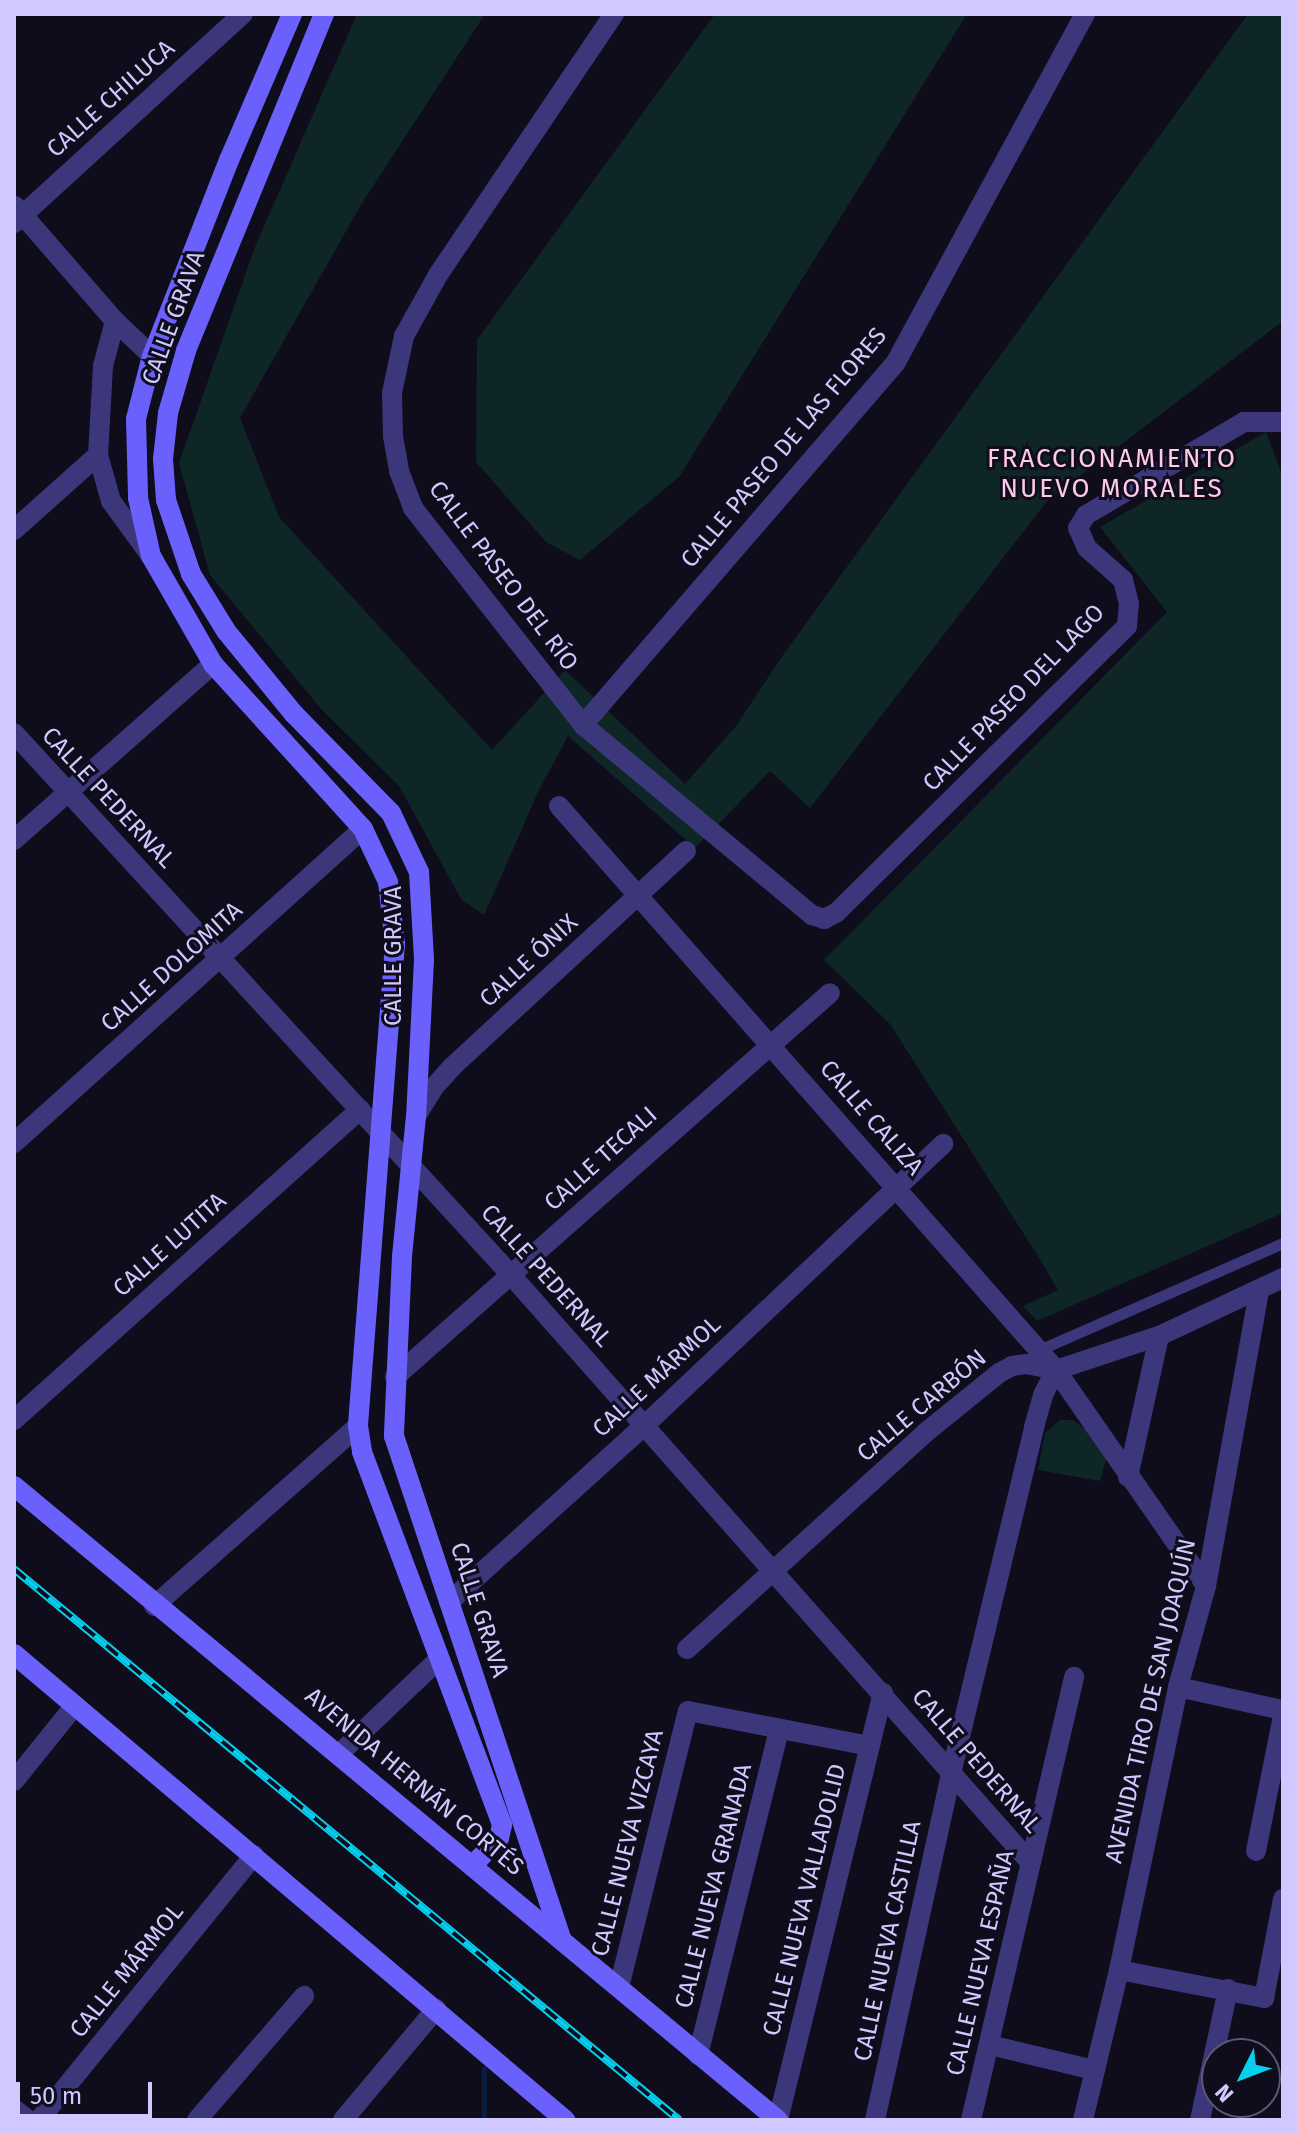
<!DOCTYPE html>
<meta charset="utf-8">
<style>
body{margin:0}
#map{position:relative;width:1297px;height:2134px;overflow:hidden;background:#0f0c1c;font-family:"Fira Sans",sans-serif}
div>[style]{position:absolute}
.green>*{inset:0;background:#0f2626}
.stream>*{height:5px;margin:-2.5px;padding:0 2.5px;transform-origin:2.5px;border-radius:2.5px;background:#0b1c3c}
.lane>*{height:11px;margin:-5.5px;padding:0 5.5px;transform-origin:5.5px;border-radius:5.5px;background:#3c377b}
.street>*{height:20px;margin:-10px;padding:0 10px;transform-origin:10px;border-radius:10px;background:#3c377b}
.secondary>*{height:20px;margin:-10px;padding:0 10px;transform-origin:10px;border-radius:10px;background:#6a61fc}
.rail>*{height:8px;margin-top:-4px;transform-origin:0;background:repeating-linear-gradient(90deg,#0f0c1c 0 15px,#05cfed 0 30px);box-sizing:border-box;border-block:2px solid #05cfed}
span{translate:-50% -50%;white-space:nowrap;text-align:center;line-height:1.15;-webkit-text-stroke:6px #0f0c1c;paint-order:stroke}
.street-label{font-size:24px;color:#d0c8fe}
.neighbourhood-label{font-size:26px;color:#fecae9;letter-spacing:2px}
.frame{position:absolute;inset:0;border:16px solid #d0c8fe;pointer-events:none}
.north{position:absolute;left:1201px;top:2038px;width:80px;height:80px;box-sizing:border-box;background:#0f0c1c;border:2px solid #5c5776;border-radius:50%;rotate:228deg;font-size:22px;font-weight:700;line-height:32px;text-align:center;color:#d0c8fe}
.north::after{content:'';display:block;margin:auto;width:28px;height:36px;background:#05cfed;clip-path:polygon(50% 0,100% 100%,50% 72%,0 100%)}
.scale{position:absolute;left:16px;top:2082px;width:136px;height:36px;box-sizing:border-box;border:4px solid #d0c8fe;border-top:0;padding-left:10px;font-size:24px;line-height:28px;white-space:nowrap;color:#d0c8fe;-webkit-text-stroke:6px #0f0c1c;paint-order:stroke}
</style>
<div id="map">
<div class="green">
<i style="clip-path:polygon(357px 14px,485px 14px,362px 203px,240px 418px,279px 517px,492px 750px,565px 670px,685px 784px,736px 726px,783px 655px,1248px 14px,1283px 14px,1283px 321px,1047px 501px,810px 808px,770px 771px,695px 848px,568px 736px,539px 790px,484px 915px,461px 899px,399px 786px,322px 710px,210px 575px,179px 463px,255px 247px)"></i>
<i style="clip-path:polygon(715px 14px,967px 14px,679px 477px,580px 560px,546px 542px,476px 462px,477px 340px)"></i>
<i style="clip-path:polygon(1266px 432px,1283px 477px,1283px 1213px,1037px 1321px,1023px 1306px,1058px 1290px,1038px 1256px,890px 1024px,824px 960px,1167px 612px,1100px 527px)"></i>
<i style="clip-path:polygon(1060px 1420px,1073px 1420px,1088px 1431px,1107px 1456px,1100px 1481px,1038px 1470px,1045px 1433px)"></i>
</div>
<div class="stream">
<i style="left:484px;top:2068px;width:52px;rotate:90deg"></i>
</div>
<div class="lane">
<i style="left:1039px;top:1350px;width:266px;rotate:-23.7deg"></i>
</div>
<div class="street">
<i style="left:614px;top:14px;width:315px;rotate:124deg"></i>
<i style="left:438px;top:275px;width:70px;rotate:119.1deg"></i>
<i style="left:404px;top:336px;width:58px;rotate:101.9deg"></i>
<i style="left:392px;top:393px;width:43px;rotate:88.7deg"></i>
<i style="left:393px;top:436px;width:36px;rotate:80deg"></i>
<i style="left:399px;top:471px;width:40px;rotate:69deg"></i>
<i style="left:413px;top:508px;width:276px;rotate:51.9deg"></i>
<i style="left:583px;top:725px;width:298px;rotate:39.7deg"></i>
<i style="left:812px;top:915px;width:13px;rotate:18deg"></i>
<i style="left:824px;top:919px;width:13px;rotate:-27deg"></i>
<i style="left:836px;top:913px;width:409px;rotate:-44.6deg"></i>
<i style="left:1127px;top:626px;width:22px;rotate:-85deg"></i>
<i style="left:1129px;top:604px;width:25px;rotate:-104deg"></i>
<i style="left:1123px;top:580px;width:48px;rotate:-138.4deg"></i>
<i style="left:1087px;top:548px;width:22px;rotate:-114deg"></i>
<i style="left:1078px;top:528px;width:15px;rotate:-58deg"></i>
<i style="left:1086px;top:515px;width:183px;rotate:-30.5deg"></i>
<i style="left:1244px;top:422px;width:39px"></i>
<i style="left:15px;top:206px;width:152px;rotate:49deg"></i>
<i style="left:115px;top:321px;width:51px;rotate:43.4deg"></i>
<i style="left:14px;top:223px;width:310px;rotate:-42.4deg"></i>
<i style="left:115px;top:321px;width:47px;rotate:104.9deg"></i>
<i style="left:103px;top:366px;width:89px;rotate:93.2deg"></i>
<i style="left:98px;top:455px;width:48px;rotate:74.2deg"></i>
<i style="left:111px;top:501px;width:68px;rotate:54deg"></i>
<i style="left:14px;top:530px;width:113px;rotate:-41.8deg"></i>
<i style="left:583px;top:725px;width:479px;rotate:-49.2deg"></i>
<i style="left:896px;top:362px;width:396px;rotate:-61.5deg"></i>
<i style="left:14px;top:733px;width:735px;rotate:47.48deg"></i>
<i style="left:511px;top:1275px;width:784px;rotate:48.52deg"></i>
<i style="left:559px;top:806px;width:752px;rotate:48.61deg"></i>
<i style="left:1056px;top:1370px;width:263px;rotate:55.2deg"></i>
<i style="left:14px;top:840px;width:266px;rotate:-41.5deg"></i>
<i style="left:416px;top:1116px;width:34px;rotate:-58deg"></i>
<i style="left:434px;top:1087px;width:28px;rotate:-48deg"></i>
<i style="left:453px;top:1066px;width:317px;rotate:-42.7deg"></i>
<i style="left:14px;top:1143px;width:469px;rotate:-42deg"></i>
<i style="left:395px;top:1377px;width:580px;rotate:-41.44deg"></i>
<i style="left:14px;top:1420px;width:465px;rotate:-41.9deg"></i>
<i style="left:1128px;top:1477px;width:144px;rotate:-77.6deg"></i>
<i style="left:449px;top:1602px;width:264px;rotate:-42.1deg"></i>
<i style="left:645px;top:1425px;width:410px;rotate:-43.3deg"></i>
<i style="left:154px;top:1606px;width:272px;rotate:-41.4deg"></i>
<i style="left:687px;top:1649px;width:321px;rotate:-42.2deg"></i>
<i style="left:925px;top:1433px;width:95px;rotate:-39deg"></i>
<i style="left:999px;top:1373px;width:15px;rotate:-28deg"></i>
<i style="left:1012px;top:1366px;width:14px;rotate:-8deg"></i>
<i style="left:1026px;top:1364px;width:31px;rotate:11deg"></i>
<i style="left:1056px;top:1370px;width:108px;rotate:-18.3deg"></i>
<i style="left:1159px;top:1336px;width:137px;rotate:-25.1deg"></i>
<i style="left:1178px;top:1687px;width:107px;rotate:12.4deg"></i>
<i style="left:340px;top:1753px;width:137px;rotate:-43.5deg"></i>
<i style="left:14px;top:1781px;width:97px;rotate:-51.2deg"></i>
<i style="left:1256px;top:1851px;width:138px;rotate:-78.7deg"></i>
<i style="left:1119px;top:1970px;width:148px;rotate:10.9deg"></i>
<i style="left:1264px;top:1998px;width:101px;rotate:-79.1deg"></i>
<i style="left:619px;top:1987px;width:284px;rotate:-76deg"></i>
<i style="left:688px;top:1711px;width:185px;rotate:10.9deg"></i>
<i style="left:990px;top:2045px;width:107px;rotate:13.5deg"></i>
<i style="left:698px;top:2055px;width:335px;rotate:-76deg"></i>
<i style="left:14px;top:2109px;width:18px;rotate:38deg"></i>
<i style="left:39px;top:2120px;width:341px;rotate:-50.9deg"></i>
<i style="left:197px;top:2120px;width:164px;rotate:-49.2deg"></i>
<i style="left:343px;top:2120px;width:145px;rotate:-50deg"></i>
<i style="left:778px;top:2120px;width:440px;rotate:-76.2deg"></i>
<i style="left:875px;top:2120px;width:354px;rotate:-77.6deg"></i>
<i style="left:951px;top:1774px;width:357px;rotate:-76.5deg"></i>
<i style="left:1034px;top:1427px;width:33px;rotate:-74deg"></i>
<i style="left:1043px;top:1395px;width:28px;rotate:-63deg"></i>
<i style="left:971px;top:2120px;width:455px;rotate:-76.9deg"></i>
<i style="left:1083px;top:2120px;width:154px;rotate:-76.5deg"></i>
<i style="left:1119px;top:1970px;width:289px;rotate:-78.2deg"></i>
<i style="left:1178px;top:1687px;width:105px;rotate:-74.5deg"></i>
<i style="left:1206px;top:1586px;width:301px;rotate:-79.8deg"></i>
<i style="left:1200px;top:2120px;width:134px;rotate:-77.9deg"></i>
</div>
<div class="secondary">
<i style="left:292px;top:14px;width:159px;rotate:113.3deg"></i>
<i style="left:229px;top:160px;width:211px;rotate:111.4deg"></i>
<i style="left:152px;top:356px;width:65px;rotate:104.3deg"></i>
<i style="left:136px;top:419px;width:79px;rotate:88.5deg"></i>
<i style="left:138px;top:498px;width:59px;rotate:77.4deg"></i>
<i style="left:151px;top:556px;width:125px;rotate:60.1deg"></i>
<i style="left:213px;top:664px;width:223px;rotate:47.7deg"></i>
<i style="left:363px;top:829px;width:59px;rotate:64.7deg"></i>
<i style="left:388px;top:882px;width:62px;rotate:83.6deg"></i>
<i style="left:395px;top:944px;width:483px;rotate:94.4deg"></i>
<i style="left:358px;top:1426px;width:26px;rotate:81deg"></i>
<i style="left:362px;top:1452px;width:398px;rotate:69.4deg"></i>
<i style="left:502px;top:1825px;width:13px;rotate:103deg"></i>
<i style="left:499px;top:1838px;width:37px;rotate:134deg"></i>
<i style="left:324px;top:14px;width:364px;rotate:112.3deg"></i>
<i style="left:186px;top:351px;width:65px;rotate:106.2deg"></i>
<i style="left:168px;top:413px;width:46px;rotate:96.2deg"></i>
<i style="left:163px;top:459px;width:41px;rotate:85.8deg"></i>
<i style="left:166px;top:500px;width:78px;rotate:71.3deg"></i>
<i style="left:191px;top:574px;width:67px;rotate:58.4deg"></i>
<i style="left:226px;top:631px;width:107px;rotate:50.7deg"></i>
<i style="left:294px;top:714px;width:139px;rotate:45.6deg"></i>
<i style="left:391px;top:813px;width:65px;rotate:64.6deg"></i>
<i style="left:419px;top:872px;width:88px;rotate:86.7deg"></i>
<i style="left:424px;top:960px;width:156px;rotate:92.9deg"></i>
<i style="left:416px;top:1116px;width:142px;rotate:95.7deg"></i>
<i style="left:402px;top:1257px;width:179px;rotate:92.6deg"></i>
<i style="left:394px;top:1436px;width:529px;rotate:71.6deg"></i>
<i style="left:14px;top:1486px;width:993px;rotate:39.69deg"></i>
<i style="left:14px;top:1654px;width:722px;rotate:40.22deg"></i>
</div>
<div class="rail">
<i style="left:14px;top:1569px;width:864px;rotate:39.64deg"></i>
</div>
<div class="street-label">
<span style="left:111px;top:99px;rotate:-42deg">CALLE CHILUCA</span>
<span style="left:174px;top:318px;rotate:-70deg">CALLE GRAVA</span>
<span style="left:784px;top:448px;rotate:-50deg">CALLE PASEO DE LAS FLORES</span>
<span style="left:503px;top:576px;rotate:53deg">CALLE PASEO DEL RÍO</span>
<span style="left:1014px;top:698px;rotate:-46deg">CALLE PASEO DEL LAGO</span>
<span style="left:108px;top:798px;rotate:47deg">CALLE PEDERNAL</span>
<span style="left:394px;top:956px;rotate:-90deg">CALLE GRAVA</span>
<span style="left:529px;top:961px;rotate:-43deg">CALLE ÓNIX</span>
<span style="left:172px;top:967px;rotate:-42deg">CALLE DOLOMITA</span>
<span style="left:871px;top:1118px;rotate:49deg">CALLE CALIZA</span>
<span style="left:601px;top:1159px;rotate:-42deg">CALLE TECALI</span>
<span style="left:170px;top:1245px;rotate:-42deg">CALLE LUTITA</span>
<span style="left:546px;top:1276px;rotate:48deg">CALLE PEDERNAL</span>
<span style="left:657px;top:1377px;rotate:-43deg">CALLE MÁRMOL</span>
<span style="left:922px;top:1406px;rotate:-40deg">CALLE CARBÓN</span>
<span style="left:479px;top:1610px;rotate:72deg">CALLE GRAVA</span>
<span style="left:1151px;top:1701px;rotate:-77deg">AVENIDA TIRO DE SAN JOAQUÍN</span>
<span style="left:976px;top:1761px;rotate:49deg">CALLE PEDERNAL</span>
<span style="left:414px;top:1782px;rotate:40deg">AVENIDA HERNÁN CORTÉS</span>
<span style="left:628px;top:1843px;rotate:-76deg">CALLE NUEVA VIZCAYA</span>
<span style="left:714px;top:1886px;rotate:-76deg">CALLE NUEVA GRANADA</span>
<span style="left:805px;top:1900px;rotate:-76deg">CALLE NUEVA VALLADOLID</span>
<span style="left:888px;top:1941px;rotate:-78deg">CALLE NUEVA CASTILLA</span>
<span style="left:981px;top:1963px;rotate:-77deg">CALLE NUEVA ESPAÑA</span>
<span style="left:127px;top:1971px;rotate:-51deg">CALLE MÁRMOL</span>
</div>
<div class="neighbourhood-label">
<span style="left:1112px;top:474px">FRACCIONAMIENTO<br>NUEVO MORALES</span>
</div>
<div class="frame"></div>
<div class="north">N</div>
<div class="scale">50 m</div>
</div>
